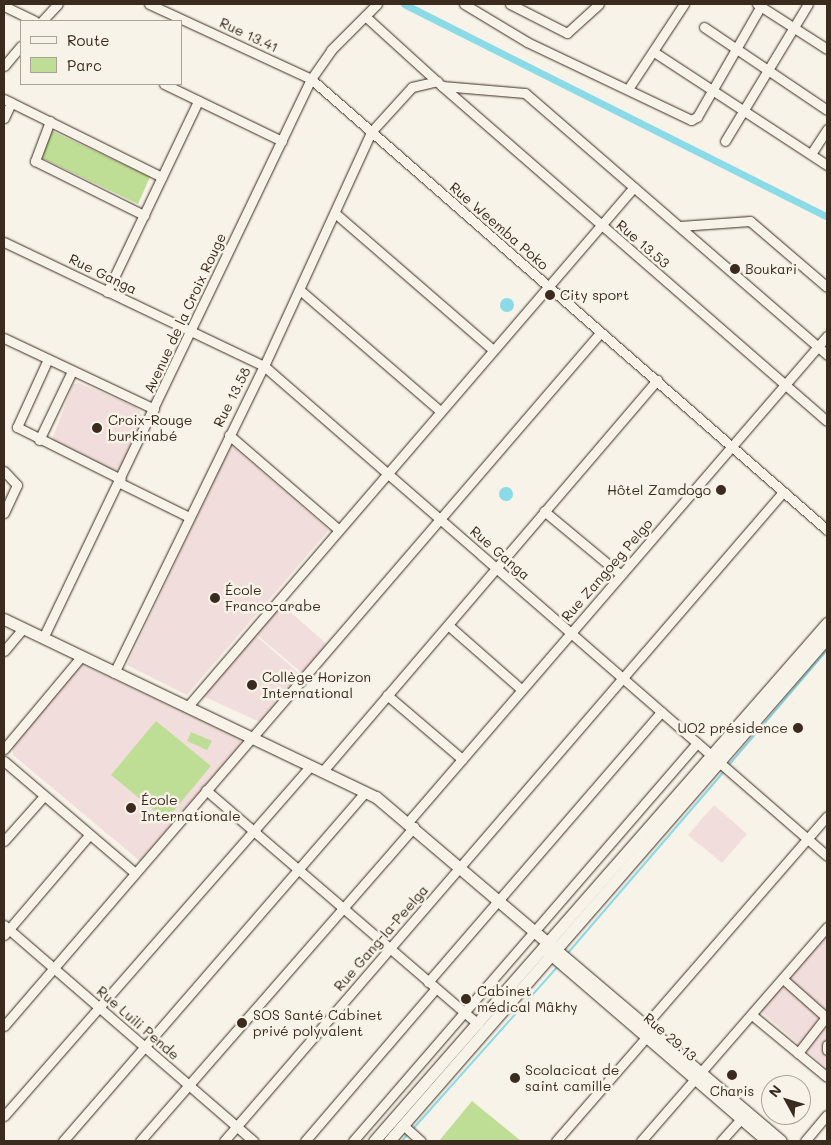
<!DOCTYPE html>
<meta charset="utf-8">
<style>
body{margin:0}
#map{position:relative;width:831px;height:1145px;overflow:hidden;background:#f7f3e8;font-family:Mali,sans-serif}
div>[style]{position:absolute}
.built>*{inset:0;background:#f1dedc}
.green>*{inset:0;background:#bedd95}
.water>*{inset:0;background:#8adae7}
.round{border-radius:50%}
.stream>*{height:2px;margin:-1px;padding:0 1px;transform-origin:1px;border-radius:1px;background:#8adae7}
.canal>*{height:7px;margin:-3.5px;padding:0 3.5px;transform-origin:3.5px;border-radius:3.5px;background:#8adae7}
.roads{filter:drop-shadow(0 0 1px #3b2a1e) drop-shadow(0 0 1px #3b2a1e)}
.minor>*{height:9px;margin:-4.5px;padding:0 4.5px;transform-origin:4.5px;border-radius:4.5px;background:#f7f3e8}
.major>*{height:11px;margin:-5.5px;padding:0 5.5px;transform-origin:5.5px;border-radius:5.5px;background:#f7f3e8}
.dots>*{width:14px;height:14px;translate:-50% -50%;box-sizing:border-box;border:2px solid #f7f3e8;border-radius:50%}
span{translate:-50% -50%;white-space:nowrap;text-align:center;line-height:1.15;-webkit-text-stroke:5px #f7f3e8;paint-order:stroke}
.street-label{font-size:14px;color:#3b2a1e}
.poi-label{font-size:14px;color:#3b2a1e}
.left{translate:0 -50%;text-align:left}
.right{translate:-100% -50%;text-align:right}
.frame{position:absolute;inset:0;border:5px solid #3b2a1e;pointer-events:none}
.legend{position:absolute;left:20px;top:20px;width:162px;height:65px;box-sizing:border-box;background:#f7f3e8;border:1px solid #aca397;margin:0;padding:6px 9px;list-style:none;font-size:15px;color:#3b2a1e}
.legend li{display:flex;align-items:center;gap:10px;height:25px}
.legend b{width:25px;border:1px solid #aca397}
.north{position:absolute;left:761px;top:1075px;width:50px;height:50px;box-sizing:border-box;background:#f7f3e8;border:1px solid #aca397;border-radius:50%;rotate:309deg;font-size:14px;font-weight:700;line-height:20px;text-align:center;color:#3b2a1e}
.north::after{content:'';display:block;margin:auto;width:18px;height:22px;background:#3b2a1e;clip-path:polygon(50% 0,100% 100%,50% 72%,0 100%)}
</style>
<div id="map">
<div class="built">
<i style="clip-path:polygon(79px 383px,136px 407px,145px 419px,125px 467px,108px 473px,50px 445px,73px 384px)"></i>
<i style="clip-path:polygon(231px 445px,329px 530px,187px 695px,127px 665px)"></i>
<i style="clip-path:polygon(281px 604px,327px 644px,302px 673px,256px 634px)"></i>
<i style="clip-path:polygon(255px 635px,301px 675px,260px 722px,203px 696px)"></i>
<i style="clip-path:polygon(81px 664px,240px 739px,241px 744px,140px 861px,13px 755px,13px 746px)"></i>
<i style="clip-path:polygon(714px 805px,747px 834px,722px 863px,688px 835px)"></i>
<i style="clip-path:polygon(827px 934px,827px 1068px,759px 1010px)"></i>
</div>
<div class="green">
<i style="clip-path:polygon(50px 130px,150px 177px,138px 204px,38px 156px)"></i>
<i style="clip-path:polygon(156px 721px,211px 766px,166px 820px,111px 775px)"></i>
<i style="clip-path:polygon(191px 732px,212px 741px,207px 750px,187px 741px)"></i>
<i style="clip-path:polygon(472px 1101px,521px 1141px,439px 1141px)"></i>
</div>
<div class="water">
<i class="round" style="left:500px;top:298px;width:14px;height:14px"></i>
<i class="round" style="left:499px;top:487px;width:14px;height:14px"></i>
</div>
<div class="stream">
<i style="left:728px;top:766px;width:153px;rotate:-49.5deg"></i>
<i style="left:567px;top:954px;width:243px;rotate:-49.3deg"></i>
<i style="left:412px;top:1130px;width:220px;rotate:-48.3deg"></i>
<i style="left:402px;top:1141px;width:9px;rotate:-49deg"></i>
</div>
<div class="canal">
<i style="left:404px;top:4px;width:474px;rotate:26.7deg"></i>
</div>
<div class="roads">
<div class="minor">
<i style="left:149px;top:4px;width:179px;rotate:24.8deg"></i>
<i style="left:311px;top:79px;width:685px;rotate:41.15deg"></i>
<i style="left:464px;top:4px;width:74px;rotate:31.1deg"></i>
<i style="left:527px;top:42px;width:182px;rotate:25.4deg"></i>
<i style="left:691px;top:120px;width:7px;rotate:-27deg"></i>
<i style="left:697px;top:117px;width:130px;rotate:-60.1deg"></i>
<i style="left:510px;top:4px;width:64px;rotate:27deg"></i>
<i style="left:567px;top:33px;width:43px;rotate:-42.2deg"></i>
<i style="left:757px;top:4px;width:83px;rotate:32.7deg"></i>
<i style="left:4px;top:6px;width:34px;rotate:26deg"></i>
<i style="left:365px;top:16px;width:104px;rotate:42.3deg"></i>
<i style="left:442px;top:86px;width:83px;rotate:4.8deg"></i>
<i style="left:525px;top:93px;width:400px;rotate:40.9deg"></i>
<i style="left:42px;top:21px;width:23px;rotate:-47deg"></i>
<i style="left:704px;top:27px;width:148px;rotate:34deg"></i>
<i style="left:654px;top:52px;width:207px;rotate:33.2deg"></i>
<i style="left:4px;top:66px;width:26px;rotate:-50deg"></i>
<i style="left:164px;top:84px;width:131px;rotate:25.8deg"></i>
<i style="left:442px;top:86px;width:510px;rotate:41.03deg"></i>
<i style="left:628px;top:89px;width:102px;rotate:-56.6deg"></i>
<i style="left:4px;top:99px;width:176px;rotate:26.3deg"></i>
<i style="left:4px;top:118px;width:17px;rotate:-65deg"></i>
<i style="left:50px;top:121px;width:43px;rotate:110.6deg"></i>
<i style="left:35px;top:161px;width:122px;rotate:26.4deg"></i>
<i style="left:725px;top:141px;width:160px;rotate:-58.8deg"></i>
<i style="left:811px;top:154px;width:30px;rotate:-57deg"></i>
<i style="left:335px;top:213px;width:208px;rotate:40.9deg"></i>
<i style="left:680px;top:226px;width:70px;rotate:-4.1deg"></i>
<i style="left:750px;top:221px;width:101px;rotate:40.6deg"></i>
<i style="left:4px;top:242px;width:288px;rotate:25.5deg"></i>
<i style="left:264px;top:366px;width:746px;rotate:41.03deg"></i>
<i style="left:300px;top:290px;width:185px;rotate:40.8deg"></i>
<i style="left:107px;top:292px;width:212px;rotate:-64.5deg"></i>
<i style="left:4px;top:338px;width:166px;rotate:25.3deg"></i>
<i style="left:48px;top:359px;width:75px;rotate:114.5deg"></i>
<i style="left:17px;top:427px;width:116px;rotate:26.6deg"></i>
<i style="left:229px;top:435px;width:145px;rotate:40.8deg"></i>
<i style="left:39px;top:440px;width:76px;rotate:-64.4deg"></i>
<i style="left:4px;top:471px;width:19px;rotate:47deg"></i>
<i style="left:17px;top:485px;width:31px;rotate:115deg"></i>
<i style="left:120px;top:483px;width:77px;rotate:26.2deg"></i>
<i style="left:544px;top:511px;width:100px;rotate:39.7deg"></i>
<i style="left:448px;top:625px;width:98px;rotate:41.3deg"></i>
<i style="left:43px;top:638px;width:620px;rotate:-64.39deg"></i>
<i style="left:311px;top:79px;width:35px;rotate:-55deg"></i>
<i style="left:331px;top:50px;width:65px;rotate:-45deg"></i>
<i style="left:4px;top:651px;width:30px;rotate:-50deg"></i>
<i style="left:114px;top:673px;width:342px;rotate:-64deg"></i>
<i style="left:264px;top:366px;width:257px;rotate:-65.4deg"></i>
<i style="left:371px;top:132px;width:61px;rotate:-47.7deg"></i>
<i style="left:412px;top:87px;width:26px;rotate:-13deg"></i>
<i style="left:387px;top:695px;width:99px;rotate:40.5deg"></i>
<i style="left:188px;top:706px;width:684px;rotate:-49.33deg"></i>
<i style="left:4px;top:749px;width:120px;rotate:-50.1deg"></i>
<i style="left:4px;top:761px;width:172px;rotate:40.5deg"></i>
<i style="left:322px;top:772px;width:516px;rotate:-49.48deg"></i>
<i style="left:206px;top:790px;width:359px;rotate:40.7deg"></i>
<i style="left:408px;top:822px;width:642px;rotate:-49.23deg"></i>
<i style="left:4px;top:841px;width:60px;rotate:-48.4deg"></i>
<i style="left:4px;top:925px;width:330px;rotate:40.9deg"></i>
<i style="left:4px;top:935px;width:131px;rotate:-49.6deg"></i>
<i style="left:783px;top:979px;width:57px;rotate:41.5deg"></i>
<i style="left:826px;top:1017px;width:46px;rotate:127.9deg"></i>
<i style="left:428px;top:982px;width:357px;rotate:-49.2deg"></i>
<i style="left:752px;top:1015px;width:97px;rotate:39.6deg"></i>
<i style="left:4px;top:1026px;width:915px;rotate:-49.3deg"></i>
<i style="left:642px;top:1029px;width:282px;rotate:-49deg"></i>
<i style="left:827px;top:1045px;width:5px;rotate:90deg"></i>
<i style="left:4px;top:1116px;width:464px;rotate:-48.8deg"></i>
<i style="left:403px;top:1125px;width:24px;rotate:42deg"></i>
<i style="left:63px;top:1141px;width:462px;rotate:-49.1deg"></i>
<i style="left:140px;top:1141px;width:417px;rotate:-48.9deg"></i>
<i style="left:224px;top:1141px;width:857px;rotate:-49.26deg"></i>
<i style="left:305px;top:1141px;width:201px;rotate:-49.4deg"></i>
<i style="left:353px;top:1141px;width:526px;rotate:-49.16deg"></i>
<i style="left:556px;top:1141px;width:142px;rotate:-49deg"></i>
<i style="left:641px;top:1141px;width:284px;rotate:-49deg"></i>
<i style="left:721px;top:1141px;width:30px;rotate:-48deg"></i>
<i style="left:805px;top:1141px;width:34px;rotate:-50deg"></i>
</div>
<div class="major">
<i style="left:4px;top:619px;width:412px;rotate:25.6deg"></i>
<i style="left:376px;top:797px;width:531px;rotate:40.34deg"></i>
<i style="left:547px;top:951px;width:291px;rotate:40.8deg"></i>
<i style="left:374px;top:1141px;width:688px;rotate:-48.83deg"></i>
<i style="left:389px;top:1141px;width:667px;rotate:-48.95deg"></i>
</div>
</div>
<div class="dots">
<i style="left:735px;top:269px;background:#3b2a1e"></i>
<i style="left:550px;top:295px;background:#3b2a1e"></i>
<i style="left:97px;top:428px;background:#3b2a1e"></i>
<i style="left:721px;top:490px;background:#3b2a1e"></i>
<i style="left:215px;top:598px;background:#3b2a1e"></i>
<i style="left:252px;top:685px;background:#3b2a1e"></i>
<i style="left:798px;top:728px;background:#3b2a1e"></i>
<i style="left:131px;top:808px;background:#3b2a1e"></i>
<i style="left:466px;top:999px;background:#3b2a1e"></i>
<i style="left:242px;top:1023px;background:#3b2a1e"></i>
<i style="left:732px;top:1075px;background:#3b2a1e"></i>
<i style="left:515px;top:1078px;background:#3b2a1e"></i>
</div>
<div class="street-label">
<span style="left:249px;top:35px;rotate:25deg">Rue 13.41</span>
<span style="left:499px;top:226px;rotate:41deg">Rue Weemba Poko</span>
<span style="left:643px;top:244px;rotate:41deg">Rue 13.53</span>
<span style="left:103px;top:274px;rotate:26deg">Rue Ganga</span>
<span style="left:185px;top:313px;rotate:-65deg">Avenue de la Croix Rouge</span>
<span style="left:232px;top:397px;rotate:-63deg">Rue 13.58</span>
<span style="left:500px;top:553px;rotate:41deg">Rue Ganga</span>
<span style="left:607px;top:570px;rotate:-49deg">Rue Zangoeg Pelgo</span>
<span style="left:381px;top:938px;rotate:-49deg">Rue Gang-la-Peelga</span>
<span style="left:138px;top:1023px;rotate:41deg">Rue Luili Pende</span>
<span style="left:670px;top:1037px;rotate:41deg">Rue 29.13</span>
</div>
<div class="poi-label">
<span class="left" style="left:745px;top:269px">Boukari</span>
<span class="left" style="left:560px;top:295px">City sport</span>
<span class="left" style="left:108px;top:428px">Croix-Rouge<br>burkinabé</span>
<span class="right" style="left:711px;top:490px">Hôtel Zamdogo</span>
<span class="left" style="left:225px;top:598px">École<br>Franco-arabe</span>
<span class="left" style="left:262px;top:685px">Collège Horizon<br>International</span>
<span class="right" style="left:788px;top:728px">UO2 présidence</span>
<span class="left" style="left:141px;top:808px">École<br>Internationale</span>
<span class="left" style="left:477px;top:999px">Cabinet<br>médical Mâkhy</span>
<span class="left" style="left:253px;top:1023px">SOS Santé Cabinet<br>privé polyvalent</span>
<span class="left" style="left:525px;top:1078px">Scolacicat de<br>saint camille</span>
<span style="left:732px;top:1091px">Charis</span>
</div>
<div class="frame"></div>
<ul class="legend">
<li><b style="height:6px;background:#f7f3e8"></b>Route</li>
<li><b style="height:14px;background:#bedd95"></b>Parc</li>
</ul>
<div class="north">N</div>
</div>
